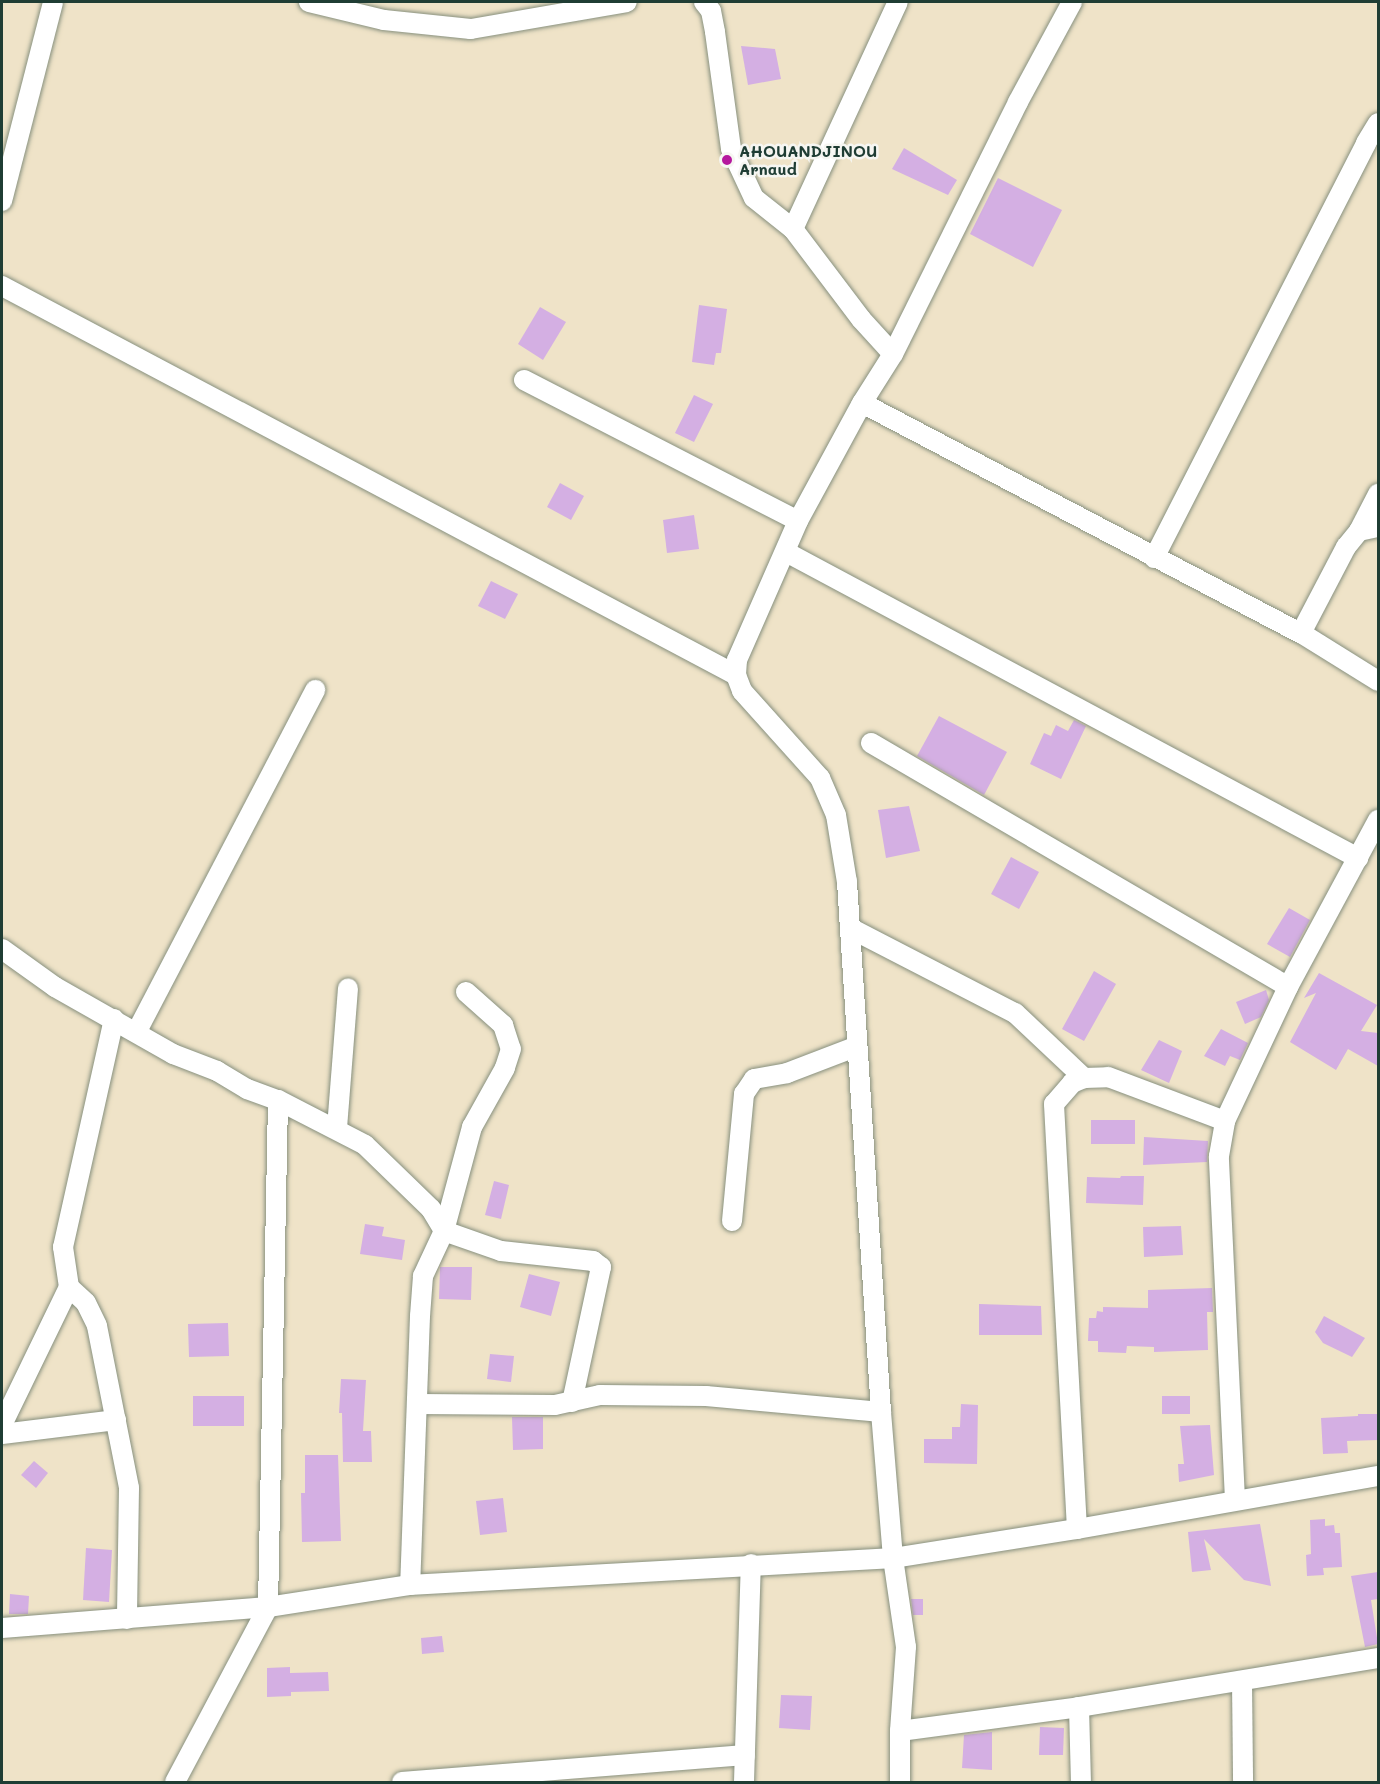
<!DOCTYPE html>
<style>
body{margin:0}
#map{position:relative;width:1380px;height:1784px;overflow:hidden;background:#efe3c8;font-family:Mali,sans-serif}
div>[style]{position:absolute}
.building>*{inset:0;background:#d4afe3}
.roads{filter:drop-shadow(0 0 2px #87907e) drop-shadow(0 0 2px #87907e)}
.minor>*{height:20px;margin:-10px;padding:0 10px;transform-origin:10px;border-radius:10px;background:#fff}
.dots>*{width:16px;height:16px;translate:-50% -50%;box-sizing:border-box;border:3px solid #f6f6f2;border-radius:50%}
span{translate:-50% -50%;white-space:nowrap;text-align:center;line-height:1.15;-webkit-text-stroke:5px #f6f6f2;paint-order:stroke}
.poi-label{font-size:16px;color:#1f3d34;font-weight:700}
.left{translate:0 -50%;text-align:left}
.frame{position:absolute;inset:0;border:3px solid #1f3d34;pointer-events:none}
</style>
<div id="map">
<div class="building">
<i style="clip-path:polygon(741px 46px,775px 49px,781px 79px,748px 85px)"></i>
<i style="clip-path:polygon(904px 148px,957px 180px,948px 195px,892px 169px)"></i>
<i style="clip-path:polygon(998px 178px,1062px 210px,1033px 267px,970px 234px)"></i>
<i style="clip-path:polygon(699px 305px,727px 309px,721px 353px,716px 353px,714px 365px,692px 362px)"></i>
<i style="clip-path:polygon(540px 307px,566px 322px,543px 360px,518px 344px)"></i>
<i style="clip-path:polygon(694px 395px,713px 404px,694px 442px,675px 433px)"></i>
<i style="clip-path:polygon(560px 483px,584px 496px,571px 520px,547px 507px)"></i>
<i style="clip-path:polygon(694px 515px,699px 549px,667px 553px,663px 520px)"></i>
<i style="clip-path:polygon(491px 581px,518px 594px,505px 619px,478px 606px)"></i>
<i style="clip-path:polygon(939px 716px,1007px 752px,984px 795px,917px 756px)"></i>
<i style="clip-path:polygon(1074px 720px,1086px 726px,1061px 779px,1030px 764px,1044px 733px,1051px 736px,1056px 725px,1068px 731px)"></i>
<i style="clip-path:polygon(909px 806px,920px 851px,886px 858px,878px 810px)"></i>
<i style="clip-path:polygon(1011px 857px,1039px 872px,1019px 909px,991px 894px)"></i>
<i style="clip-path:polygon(1289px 908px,1310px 920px,1290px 957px,1267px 944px)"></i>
<i style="clip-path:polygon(1094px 971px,1116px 984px,1084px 1041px,1062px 1029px)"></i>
<i style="clip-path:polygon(1319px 973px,1377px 1005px,1361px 1031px,1378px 1033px,1378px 1066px,1348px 1049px,1336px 1070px,1290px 1042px,1316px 993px,1304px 998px)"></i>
<i style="clip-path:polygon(1266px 990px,1269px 1000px,1261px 1017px,1245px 1024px,1236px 1002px)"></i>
<i style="clip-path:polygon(1221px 1029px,1248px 1043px,1240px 1060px,1230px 1056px,1225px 1066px,1204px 1056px)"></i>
<i style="clip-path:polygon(1159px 1040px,1182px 1051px,1169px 1083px,1141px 1070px)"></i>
<i style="clip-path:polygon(1091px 1120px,1135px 1120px,1135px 1144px,1091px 1144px)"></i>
<i style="clip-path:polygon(1144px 1137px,1208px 1141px,1207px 1162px,1143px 1165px)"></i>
<i style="clip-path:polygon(1121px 1176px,1144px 1176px,1143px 1205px,1086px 1203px,1087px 1177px,1120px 1178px)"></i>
<i style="clip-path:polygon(494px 1181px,509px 1185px,501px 1219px,485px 1215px)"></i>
<i style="clip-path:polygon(365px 1224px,384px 1227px,382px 1236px,405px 1240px,402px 1260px,360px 1254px)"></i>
<i style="clip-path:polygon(1181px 1226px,1183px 1255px,1144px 1257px,1143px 1227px)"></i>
<i style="clip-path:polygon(440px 1267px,472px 1267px,471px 1300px,439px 1299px)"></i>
<i style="clip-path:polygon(529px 1274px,560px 1282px,551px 1316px,520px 1307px)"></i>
<i style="clip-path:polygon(1212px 1288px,1213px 1312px,1207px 1312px,1208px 1350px,1154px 1352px,1154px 1347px,1127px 1346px,1126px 1353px,1098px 1352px,1098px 1341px,1088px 1341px,1089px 1318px,1096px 1318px,1097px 1311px,1103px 1312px,1103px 1307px,1148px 1308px,1148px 1290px)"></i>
<i style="clip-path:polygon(979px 1304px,1041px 1306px,1042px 1335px,979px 1335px)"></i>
<i style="clip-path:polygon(1324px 1316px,1365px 1338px,1352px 1357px,1323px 1343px,1315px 1332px)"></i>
<i style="clip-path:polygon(228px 1323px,229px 1356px,189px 1357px,188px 1324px)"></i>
<i style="clip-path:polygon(490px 1354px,514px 1356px,511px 1382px,487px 1379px)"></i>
<i style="clip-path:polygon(341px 1379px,366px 1380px,363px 1431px,371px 1431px,372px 1462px,343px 1462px,342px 1413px,339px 1413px)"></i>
<i style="clip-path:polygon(193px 1396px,244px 1396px,244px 1426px,193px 1426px)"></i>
<i style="clip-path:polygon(1162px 1396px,1190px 1396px,1190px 1414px,1162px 1414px)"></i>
<i style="clip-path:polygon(961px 1404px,978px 1405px,977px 1464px,924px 1463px,924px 1439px,952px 1439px,952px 1427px,960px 1427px)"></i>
<i style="clip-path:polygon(1358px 1414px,1378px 1414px,1378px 1440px,1347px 1441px,1348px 1453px,1323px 1454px,1321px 1418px,1358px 1416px)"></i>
<i style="clip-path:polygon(512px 1417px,543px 1417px,543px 1449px,513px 1450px)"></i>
<i style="clip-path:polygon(1210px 1425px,1214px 1475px,1179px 1482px,1178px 1464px,1184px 1464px,1180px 1426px)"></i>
<i style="clip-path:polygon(305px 1455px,338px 1455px,341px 1541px,302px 1542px,301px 1493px,305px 1493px)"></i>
<i style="clip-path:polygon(34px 1461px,48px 1473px,36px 1488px,21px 1475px)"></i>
<i style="clip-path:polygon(503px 1498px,507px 1532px,480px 1535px,476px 1501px)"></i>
<i style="clip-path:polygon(1325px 1519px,1325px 1526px,1334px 1525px,1335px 1533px,1340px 1533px,1342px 1567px,1323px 1568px,1324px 1575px,1307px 1576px,1306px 1555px,1311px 1554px,1310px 1520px)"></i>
<i style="clip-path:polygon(1260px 1524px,1271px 1586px,1244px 1580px,1204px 1539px,1211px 1570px,1192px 1572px,1188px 1532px)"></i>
<i style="clip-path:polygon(86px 1548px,112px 1550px,109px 1602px,83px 1600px)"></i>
<i style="clip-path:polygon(1378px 1572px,1378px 1599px,1371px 1600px,1378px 1644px,1365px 1647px,1351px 1576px)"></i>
<i style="clip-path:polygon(10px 1594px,29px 1596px,28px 1614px,9px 1614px)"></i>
<i style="clip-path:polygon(911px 1599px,923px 1599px,923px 1615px,913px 1615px)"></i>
<i style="clip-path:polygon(442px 1636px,444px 1652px,422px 1654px,421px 1638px)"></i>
<i style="clip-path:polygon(290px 1667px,290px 1673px,328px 1672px,329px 1691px,291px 1692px,291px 1696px,267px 1697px,267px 1668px)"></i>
<i style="clip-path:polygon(781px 1695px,812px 1696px,810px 1730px,779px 1728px)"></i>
<i style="clip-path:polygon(1040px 1727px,1064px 1728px,1063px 1755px,1039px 1755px)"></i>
<i style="clip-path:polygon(992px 1732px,992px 1770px,962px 1768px,964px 1735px)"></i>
</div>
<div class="roads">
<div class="minor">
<i style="left:309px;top:2px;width:77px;rotate:13.5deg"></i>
<i style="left:384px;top:20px;width:87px;rotate:5.9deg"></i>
<i style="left:471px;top:29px;width:158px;rotate:-9.8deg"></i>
<i style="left:704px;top:2px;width:11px;rotate:52deg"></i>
<i style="left:711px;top:11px;width:21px;rotate:79deg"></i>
<i style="left:715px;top:32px;width:118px;rotate:82.2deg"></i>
<i style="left:731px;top:149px;width:54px;rotate:64.9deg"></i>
<i style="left:754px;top:198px;width:50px;rotate:38.5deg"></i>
<i style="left:793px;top:229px;width:113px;rotate:52.9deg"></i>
<i style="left:861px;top:319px;width:47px;rotate:47.6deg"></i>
<i style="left:893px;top:354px;width:58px;rotate:122.3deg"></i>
<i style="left:862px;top:403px;width:134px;rotate:118.5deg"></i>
<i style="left:798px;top:521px;width:152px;rotate:113.7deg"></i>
<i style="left:737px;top:660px;width:15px;rotate:94deg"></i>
<i style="left:736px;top:675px;width:17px;rotate:69deg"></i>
<i style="left:742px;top:691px;width:117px;rotate:48.1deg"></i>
<i style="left:820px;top:778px;width:40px;rotate:66.6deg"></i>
<i style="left:836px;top:815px;width:68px;rotate:80.7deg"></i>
<i style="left:847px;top:882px;width:531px;rotate:86.33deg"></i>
<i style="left:881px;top:1412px;width:146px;rotate:85.3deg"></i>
<i style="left:893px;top:1558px;width:90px;rotate:81.7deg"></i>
<i style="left:906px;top:1647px;width:84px;rotate:94.1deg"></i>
<i style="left:900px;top:1731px;width:51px;rotate:90deg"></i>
<i style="left:2px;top:201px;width:205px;rotate:-75.6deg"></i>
<i style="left:793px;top:229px;width:250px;rotate:-65.2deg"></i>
<i style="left:2px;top:286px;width:831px;rotate:27.92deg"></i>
<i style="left:893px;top:354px;width:281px;rotate:-63.6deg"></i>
<i style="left:1018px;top:102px;width:114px;rotate:-61.6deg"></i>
<i style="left:524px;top:380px;width:308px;rotate:27.2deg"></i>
<i style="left:862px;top:403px;width:496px;rotate:27.7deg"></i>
<i style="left:1301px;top:633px;width:91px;rotate:31.9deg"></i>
<i style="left:1359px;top:531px;width:42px;rotate:-62.8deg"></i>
<i style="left:786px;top:552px;width:649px;rotate:28.15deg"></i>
<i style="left:1154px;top:558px;width:466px;rotate:-62.9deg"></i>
<i style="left:1366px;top:143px;width:23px;rotate:-59deg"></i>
<i style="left:1301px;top:633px;width:97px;rotate:-62.4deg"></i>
<i style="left:1346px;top:547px;width:21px;rotate:-51deg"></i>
<i style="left:1359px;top:531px;width:19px;rotate:-12deg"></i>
<i style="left:871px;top:743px;width:483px;rotate:30.3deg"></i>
<i style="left:850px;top:928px;width:186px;rotate:27.3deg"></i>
<i style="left:1015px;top:1013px;width:95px;rotate:43.3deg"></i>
<i style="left:2px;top:949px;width:65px;rotate:35.6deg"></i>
<i style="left:55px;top:987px;width:136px;rotate:29.6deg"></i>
<i style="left:173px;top:1054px;width:47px;rotate:21.1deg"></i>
<i style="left:217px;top:1071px;width:35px;rotate:31deg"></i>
<i style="left:247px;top:1089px;width:33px;rotate:20deg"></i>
<i style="left:278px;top:1100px;width:98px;rotate:27.3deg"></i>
<i style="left:365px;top:1145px;width:92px;rotate:44.1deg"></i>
<i style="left:431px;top:1209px;width:26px;rotate:59deg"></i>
<i style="left:444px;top:1231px;width:50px;rotate:115deg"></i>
<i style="left:423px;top:1276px;width:40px;rotate:94.3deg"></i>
<i style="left:420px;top:1316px;width:269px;rotate:92.1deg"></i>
<i style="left:466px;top:992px;width:50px;rotate:41.7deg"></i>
<i style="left:503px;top:1025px;width:25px;rotate:72deg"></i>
<i style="left:511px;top:1049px;width:20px;rotate:108deg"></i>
<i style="left:505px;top:1068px;width:68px;rotate:119.2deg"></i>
<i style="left:472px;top:1127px;width:108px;rotate:105.1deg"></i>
<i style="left:444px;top:1231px;width:60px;rotate:19.3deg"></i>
<i style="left:501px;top:1251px;width:93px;rotate:6.2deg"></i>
<i style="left:593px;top:1261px;width:10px;rotate:37deg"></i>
<i style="left:601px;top:1267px;width:138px;rotate:102.1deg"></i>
<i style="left:114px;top:1019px;width:234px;rotate:102.6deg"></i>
<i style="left:63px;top:1247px;width:40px;rotate:81.5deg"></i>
<i style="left:69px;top:1287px;width:23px;rotate:43deg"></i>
<i style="left:86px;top:1303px;width:25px;rotate:64deg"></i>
<i style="left:97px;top:1326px;width:165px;rotate:78.8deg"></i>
<i style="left:129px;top:1488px;width:131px;rotate:90.9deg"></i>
<i style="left:137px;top:1031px;width:385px;rotate:-62.4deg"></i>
<i style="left:337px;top:1128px;width:140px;rotate:-85.5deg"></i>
<i style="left:732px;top:1221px;width:128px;rotate:-84.6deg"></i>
<i style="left:744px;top:1094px;width:18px;rotate:-56deg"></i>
<i style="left:754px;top:1079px;width:34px;rotate:-10deg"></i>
<i style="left:787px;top:1073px;width:73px;rotate:-20.9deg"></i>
<i style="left:417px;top:1404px;width:138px;rotate:0.4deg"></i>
<i style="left:555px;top:1405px;width:46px;rotate:-12.5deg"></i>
<i style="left:600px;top:1395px;width:106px;rotate:0.5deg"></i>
<i style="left:706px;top:1396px;width:176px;rotate:5.2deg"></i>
<i style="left:2px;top:1425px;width:153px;rotate:-64.1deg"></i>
<i style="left:2px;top:1434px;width:115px;rotate:-7deg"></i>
<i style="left:1235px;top:1500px;width:344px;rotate:-92.7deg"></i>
<i style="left:1219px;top:1156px;width:36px;rotate:-80deg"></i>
<i style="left:1225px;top:1121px;width:148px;rotate:-64.8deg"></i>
<i style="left:1288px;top:987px;width:190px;rotate:-61.7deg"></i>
<i style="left:1077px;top:1529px;width:426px;rotate:-93.1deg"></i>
<i style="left:1054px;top:1104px;width:28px;rotate:-49deg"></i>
<i style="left:1072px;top:1083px;width:13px;rotate:-23deg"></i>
<i style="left:1084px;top:1078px;width:24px;rotate:-2deg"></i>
<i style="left:1108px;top:1077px;width:125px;rotate:20.6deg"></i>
<i style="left:2px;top:1628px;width:267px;rotate:-4.5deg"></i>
<i style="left:268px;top:1607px;width:144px;rotate:-8.8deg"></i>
<i style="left:410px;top:1585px;width:484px;rotate:-3.2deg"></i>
<i style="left:893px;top:1558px;width:186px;rotate:-9deg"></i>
<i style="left:1077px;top:1529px;width:306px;rotate:-10deg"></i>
<i style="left:1242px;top:1681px;width:101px;rotate:89.4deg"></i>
<i style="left:1079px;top:1707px;width:75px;rotate:88.5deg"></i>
<i style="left:900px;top:1731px;width:181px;rotate:-7.6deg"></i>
<i style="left:1079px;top:1707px;width:303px;rotate:-9.3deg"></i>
<i style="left:175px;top:1782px;width:198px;rotate:-62deg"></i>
<i style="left:268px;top:1607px;width:507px;rotate:-88.87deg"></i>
<i style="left:402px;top:1782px;width:344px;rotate:-4.5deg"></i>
<i style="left:744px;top:1782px;width:218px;rotate:-88.2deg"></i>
</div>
</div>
<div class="dots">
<i style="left:727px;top:160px;background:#b5179e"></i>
</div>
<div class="poi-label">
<span class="left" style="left:739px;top:160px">AHOUANDJINOU<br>Arnaud</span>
</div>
<div class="frame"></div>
</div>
